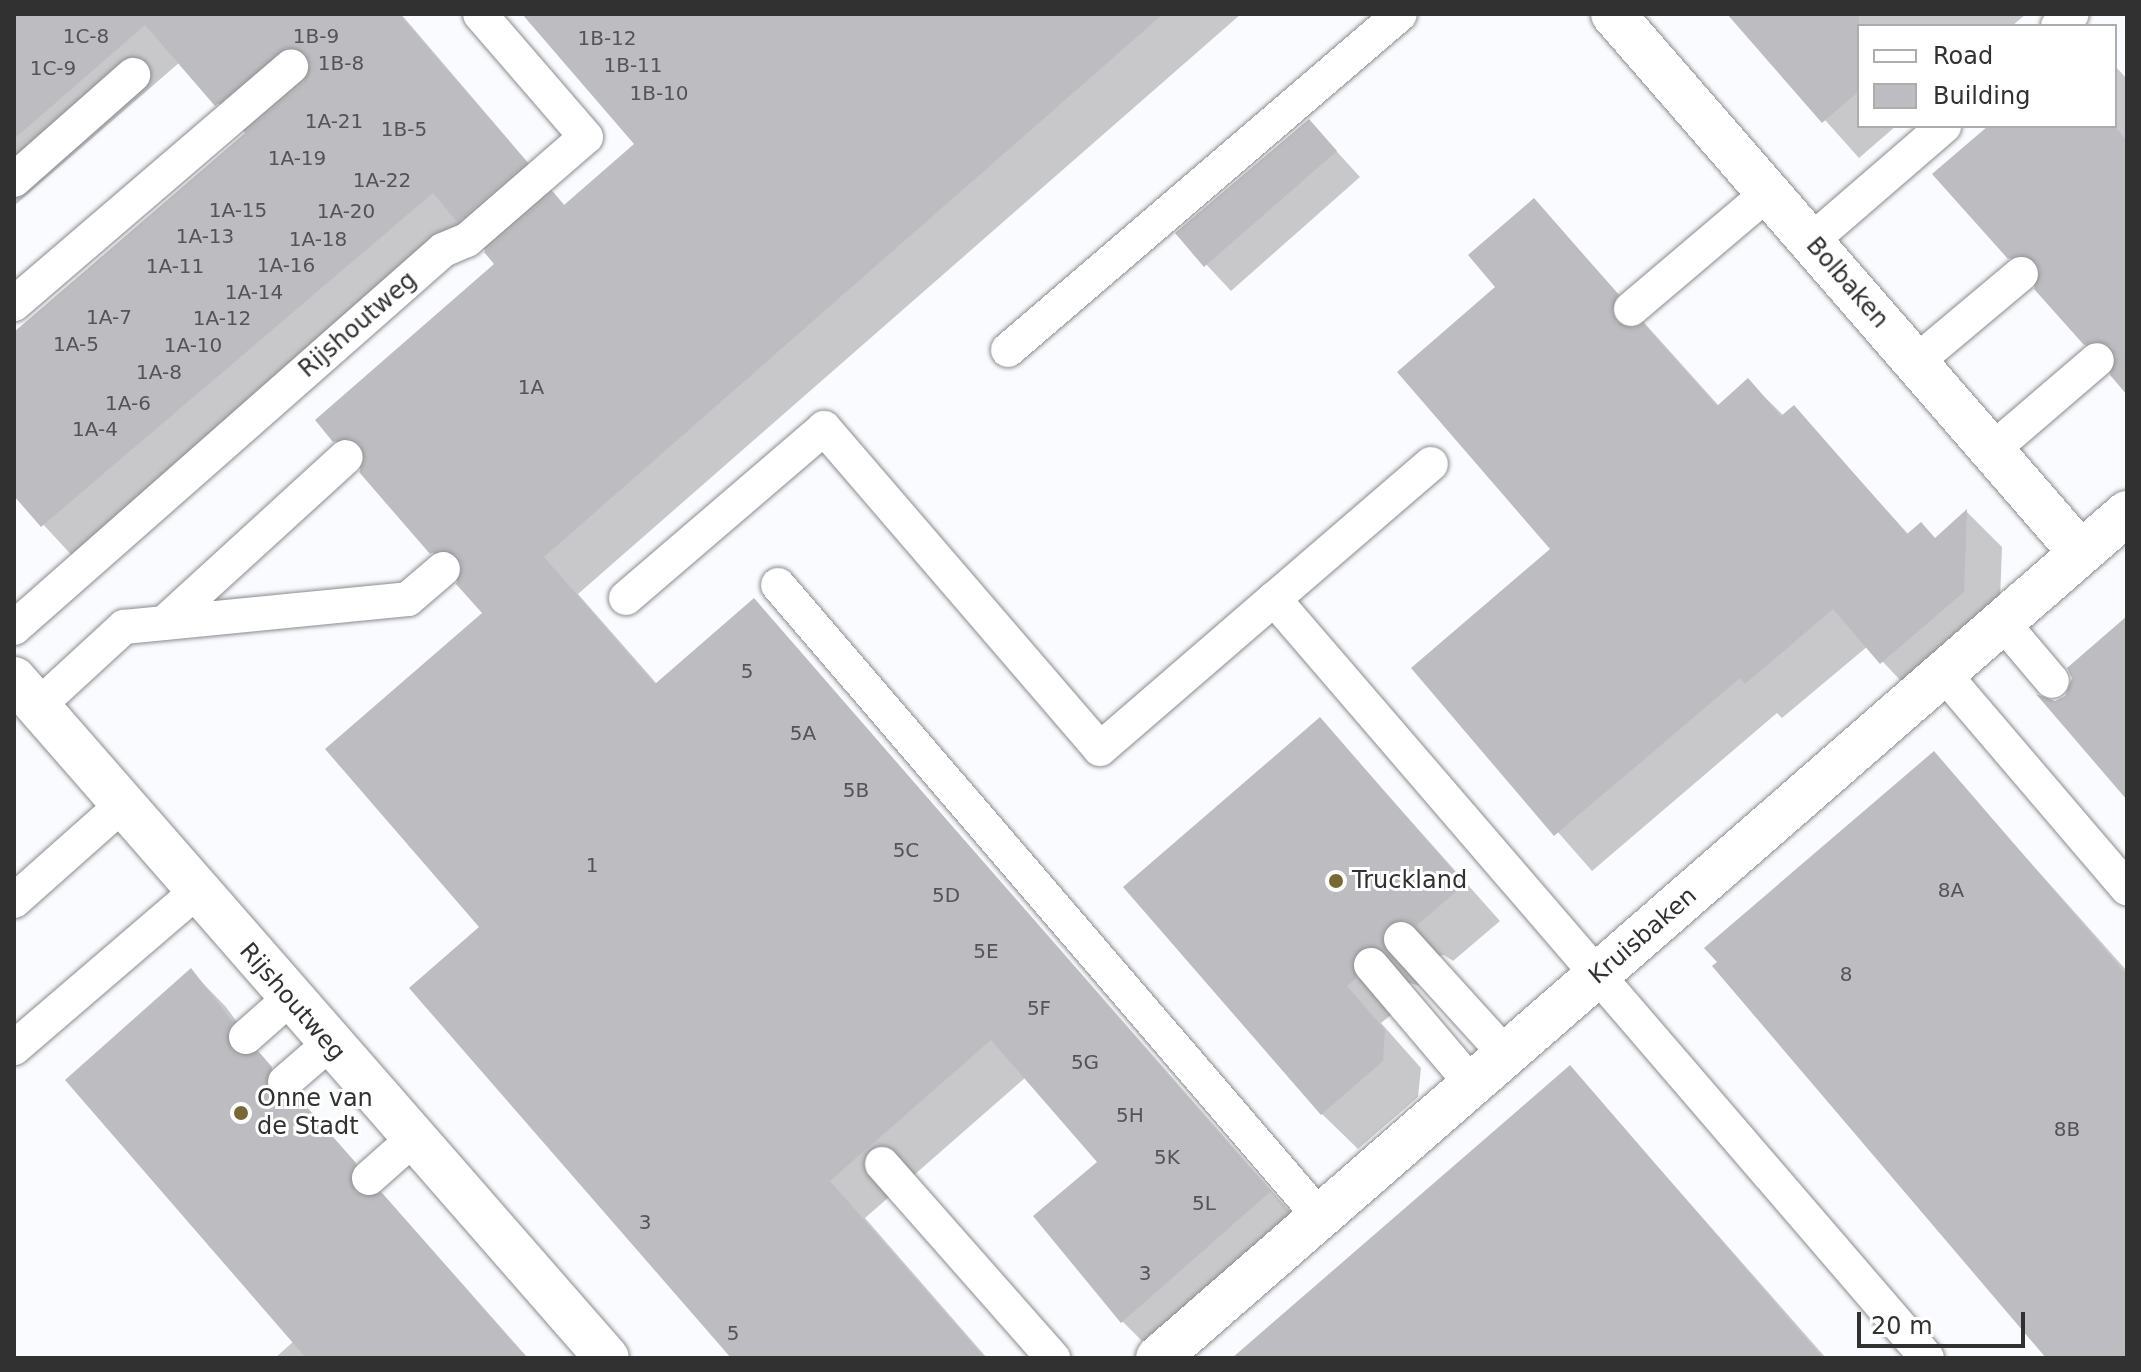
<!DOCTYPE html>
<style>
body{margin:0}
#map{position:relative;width:2141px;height:1372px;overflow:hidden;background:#fafbfe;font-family:"DejaVu Sans",sans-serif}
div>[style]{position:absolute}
.shadow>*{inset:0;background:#0003}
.building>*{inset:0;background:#bdbdc1}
.roads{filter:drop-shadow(0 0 2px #8b8c8f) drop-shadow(0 0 2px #8b8c8f)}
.service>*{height:34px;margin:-17px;padding:0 17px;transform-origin:17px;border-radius:17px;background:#fff}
.minor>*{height:44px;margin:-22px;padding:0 22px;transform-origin:22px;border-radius:22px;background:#fff}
.dots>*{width:22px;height:22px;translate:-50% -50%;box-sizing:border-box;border:4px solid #fff;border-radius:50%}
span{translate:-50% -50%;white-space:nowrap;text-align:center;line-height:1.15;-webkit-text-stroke:6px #fff;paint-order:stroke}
.number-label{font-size:20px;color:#545456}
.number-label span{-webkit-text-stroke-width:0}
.street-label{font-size:24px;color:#313132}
.poi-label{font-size:24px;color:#313132}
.left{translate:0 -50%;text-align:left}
.frame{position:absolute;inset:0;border:16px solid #313132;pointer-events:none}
.legend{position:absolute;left:1857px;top:24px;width:260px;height:104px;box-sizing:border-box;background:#fff;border:2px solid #adadad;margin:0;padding:10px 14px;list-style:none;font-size:24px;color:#313132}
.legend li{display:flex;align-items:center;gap:16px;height:40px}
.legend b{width:40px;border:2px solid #adadad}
.scale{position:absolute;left:1857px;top:1312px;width:168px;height:36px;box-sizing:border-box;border:4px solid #313132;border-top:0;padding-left:10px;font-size:24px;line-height:28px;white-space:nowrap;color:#313132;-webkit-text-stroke:6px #fff;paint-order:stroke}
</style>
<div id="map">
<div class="shadow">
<i style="clip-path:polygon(14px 14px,401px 14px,565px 206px,637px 144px,524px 14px,1241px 14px,578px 594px,657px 684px,754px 600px,1305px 1229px,1158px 1357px,1122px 1321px,1100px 1163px,1026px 1077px,865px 1218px,987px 1358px,731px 1358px,482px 927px,485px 613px,335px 440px,497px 265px,468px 230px,78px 562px,14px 493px,14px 338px,247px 135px,180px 62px,14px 206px)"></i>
<i style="clip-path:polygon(1730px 14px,2026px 14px,2012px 26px,1859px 26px,1859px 126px,1896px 126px,1859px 158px)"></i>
<i style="clip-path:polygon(2115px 66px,2127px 79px,2127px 393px,2009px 257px,1991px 126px,2115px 126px)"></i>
<i style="clip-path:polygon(1309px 121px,1360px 177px,1231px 291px,1178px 234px)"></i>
<i style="clip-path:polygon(1534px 200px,1719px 406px,1748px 381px,1784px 416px,1794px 407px,1909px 535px,1936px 540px,1967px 512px,2002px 547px,1999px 628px,1917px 698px,1868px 646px,1782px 718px,1777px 713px,1592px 871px,1414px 668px,1553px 549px,1498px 288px)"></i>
<i style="clip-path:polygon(1320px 719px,1500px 921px,1453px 961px,1444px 955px,1424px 959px,1417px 970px,1420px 986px,1403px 981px,1391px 1015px,1381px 1023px,1421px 1068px,1418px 1097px,1358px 1149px,1322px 1114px)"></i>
<i style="clip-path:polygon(1934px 754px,2127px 971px,2127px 1358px,2049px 1358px)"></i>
<i style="clip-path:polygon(191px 971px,226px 1007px,266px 1062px,528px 1358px,275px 1358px,294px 1341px)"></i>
<i style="clip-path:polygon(1570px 1067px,1826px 1358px,1235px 1358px)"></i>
</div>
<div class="building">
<i style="clip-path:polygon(14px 14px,399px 14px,527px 162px,457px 222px,433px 193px,41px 527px,14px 496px,14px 332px,304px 82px,311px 64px,306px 53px,287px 48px,215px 106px,145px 25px,14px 139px)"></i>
<i style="clip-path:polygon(522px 14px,1163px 14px,544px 557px,655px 684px,754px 598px,1270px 1192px,1121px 1323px,1033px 1216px,1097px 1162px,991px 1040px,830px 1181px,985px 1358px,731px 1358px,409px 988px,479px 927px,325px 749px,482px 613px,456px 584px,463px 566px,458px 555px,440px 549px,430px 554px,359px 472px,365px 462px,361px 444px,351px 438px,333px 442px,315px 420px,494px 264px,484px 252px,553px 192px,564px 205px,634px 144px)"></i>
<i style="clip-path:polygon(1727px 14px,1859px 14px,1859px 91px,1822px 123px)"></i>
<i style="clip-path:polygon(1309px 119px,1337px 151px,1204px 267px,1175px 233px)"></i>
<i style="clip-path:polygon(1988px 126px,2114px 126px,2127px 141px,2127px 395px,2110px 375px,2117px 357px,2112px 346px,2094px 340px,2084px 345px,2034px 289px,2041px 271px,2036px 261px,2018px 254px,2008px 259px,1932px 174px)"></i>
<i style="clip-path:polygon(1534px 198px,1618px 294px,1611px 312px,1616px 322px,1634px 329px,1644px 324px,1717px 406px,1748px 378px,1781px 416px,1794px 405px,1907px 534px,1921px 522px,1935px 538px,1967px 509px,1964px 592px,1880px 664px,1833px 609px,1745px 684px,1740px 678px,1554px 836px,1411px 668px,1550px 549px,1397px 372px,1495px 287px,1468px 255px)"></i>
<i style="clip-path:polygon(2127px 616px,2127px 800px,2036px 694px,2055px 701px,2065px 696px,2072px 678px,2067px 668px)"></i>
<i style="clip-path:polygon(1320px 717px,1465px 884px,1416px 926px,1406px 920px,1388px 924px,1382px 934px,1386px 951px,1367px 946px,1353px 958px,1356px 978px,1347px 986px,1385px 1030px,1383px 1061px,1321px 1115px,1123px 887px)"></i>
<i style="clip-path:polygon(1934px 751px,2127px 975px,2127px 1358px,2046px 1358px,1712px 966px,1717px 962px,1704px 948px)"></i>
<i style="clip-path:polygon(191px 968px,233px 1022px,227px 1031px,231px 1050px,240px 1056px,259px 1052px,272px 1067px,265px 1085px,270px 1096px,288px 1102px,298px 1097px,356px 1163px,350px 1172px,354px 1191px,363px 1197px,382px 1193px,527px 1358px,306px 1358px,65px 1080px)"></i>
<i style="clip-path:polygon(1570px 1065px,1823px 1358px,1232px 1358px)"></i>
</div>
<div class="roads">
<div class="service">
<i style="left:2058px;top:26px;width:18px;rotate:-41deg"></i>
<i style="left:14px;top:180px;width:159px;rotate:-41.4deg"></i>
<i style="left:1811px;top:241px;width:176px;rotate:-40.8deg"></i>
<i style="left:14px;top:304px;width:365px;rotate:-40.6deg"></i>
<i style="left:1631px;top:309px;width:181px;rotate:-40.3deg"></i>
<i style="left:1008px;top:350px;width:516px;rotate:-40.6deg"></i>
<i style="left:1916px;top:362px;width:137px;rotate:-40deg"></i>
<i style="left:1992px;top:450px;width:138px;rotate:-40.6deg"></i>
<i style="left:778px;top:585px;width:833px;rotate:49.38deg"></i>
<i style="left:626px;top:598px;width:261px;rotate:-40.6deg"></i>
<i style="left:824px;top:428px;width:423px;rotate:49.3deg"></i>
<i style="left:1100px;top:749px;width:230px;rotate:-40.8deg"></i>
<i style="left:1274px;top:599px;width:1001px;rotate:49.29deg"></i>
<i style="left:1274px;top:599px;width:207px;rotate:-40.7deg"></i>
<i style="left:2002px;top:622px;width:77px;rotate:49.7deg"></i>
<i style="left:164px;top:623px;width:246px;rotate:-42.4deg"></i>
<i style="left:14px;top:628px;width:572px;rotate:-41.38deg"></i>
<i style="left:443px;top:250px;width:26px;rotate:-23deg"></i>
<i style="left:467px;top:240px;width:157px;rotate:-40.9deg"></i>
<i style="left:586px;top:137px;width:162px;rotate:-130.8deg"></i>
<i style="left:1944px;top:674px;width:282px;rotate:49.5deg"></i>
<i style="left:38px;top:706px;width:117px;rotate:-42.6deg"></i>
<i style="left:124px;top:627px;width:285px;rotate:-5.6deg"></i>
<i style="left:408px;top:599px;width:46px;rotate:-40.6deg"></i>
<i style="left:14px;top:901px;width:143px;rotate:-41.6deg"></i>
<i style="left:1401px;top:939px;width:156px;rotate:47.8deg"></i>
<i style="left:1371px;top:965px;width:156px;rotate:49.7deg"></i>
<i style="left:246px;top:1037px;width:57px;rotate:-41.5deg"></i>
<i style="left:14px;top:1048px;width:241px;rotate:-40.6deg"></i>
<i style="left:285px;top:1082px;width:58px;rotate:-40.8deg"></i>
<i style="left:882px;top:1164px;width:259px;rotate:48.6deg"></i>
<i style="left:369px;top:1178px;width:57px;rotate:-41.5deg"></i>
</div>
<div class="minor">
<i style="left:1613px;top:14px;width:712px;rotate:49.04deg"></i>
<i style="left:14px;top:679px;width:901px;rotate:48.87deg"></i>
<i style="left:1158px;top:1358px;width:1286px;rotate:-41.09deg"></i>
</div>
</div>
<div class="dots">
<i style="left:1336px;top:881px;background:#786836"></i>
<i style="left:241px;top:1113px;background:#786836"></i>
</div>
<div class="number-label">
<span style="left:86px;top:36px">1C-8</span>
<span style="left:316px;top:36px">1B-9</span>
<span style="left:607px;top:38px">1B-12</span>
<span style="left:341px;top:63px">1B-8</span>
<span style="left:633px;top:65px">1B-11</span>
<span style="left:53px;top:68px">1C-9</span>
<span style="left:659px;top:93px">1B-10</span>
<span style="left:334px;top:121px">1A-21</span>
<span style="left:404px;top:129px">1B-5</span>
<span style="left:297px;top:158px">1A-19</span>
<span style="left:382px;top:180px">1A-22</span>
<span style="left:238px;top:210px">1A-15</span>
<span style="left:346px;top:211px">1A-20</span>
<span style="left:205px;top:236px">1A-13</span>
<span style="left:318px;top:239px">1A-18</span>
<span style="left:286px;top:265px">1A-16</span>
<span style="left:175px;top:266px">1A-11</span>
<span style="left:254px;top:292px">1A-14</span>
<span style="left:109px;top:317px">1A-7</span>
<span style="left:222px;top:318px">1A-12</span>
<span style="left:76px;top:344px">1A-5</span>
<span style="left:193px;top:345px">1A-10</span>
<span style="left:159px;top:372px">1A-8</span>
<span style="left:531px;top:387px">1A</span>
<span style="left:128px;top:403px">1A-6</span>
<span style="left:95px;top:429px">1A-4</span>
<span style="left:747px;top:671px">5</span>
<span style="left:803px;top:733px">5A</span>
<span style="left:856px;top:790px">5B</span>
<span style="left:906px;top:850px">5C</span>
<span style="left:592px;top:865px">1</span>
<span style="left:1951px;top:890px">8A</span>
<span style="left:946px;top:895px">5D</span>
<span style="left:986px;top:951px">5E</span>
<span style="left:1846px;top:974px">8</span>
<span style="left:1039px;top:1008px">5F</span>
<span style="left:1085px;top:1062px">5G</span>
<span style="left:1130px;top:1115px">5H</span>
<span style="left:2067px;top:1129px">8B</span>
<span style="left:1167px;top:1157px">5K</span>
<span style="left:1204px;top:1203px">5L</span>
<span style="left:645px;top:1222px">3</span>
<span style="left:1145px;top:1273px">3</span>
<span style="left:733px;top:1333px">5</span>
</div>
<div class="street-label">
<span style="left:1847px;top:283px;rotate:49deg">Bolbaken</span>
<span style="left:358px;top:325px;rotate:-41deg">Rijshoutweg</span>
<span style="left:1643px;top:936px;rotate:-41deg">Kruisbaken</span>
<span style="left:292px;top:1002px;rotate:49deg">Rijshoutweg</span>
</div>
<div class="poi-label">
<span class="left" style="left:1352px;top:881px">Truckland</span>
<span class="left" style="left:257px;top:1113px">Onne van<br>de Stadt</span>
</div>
<div class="frame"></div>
<ul class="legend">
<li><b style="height:10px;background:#fff"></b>Road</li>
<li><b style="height:22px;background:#bdbdc1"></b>Building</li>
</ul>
<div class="scale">20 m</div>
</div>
